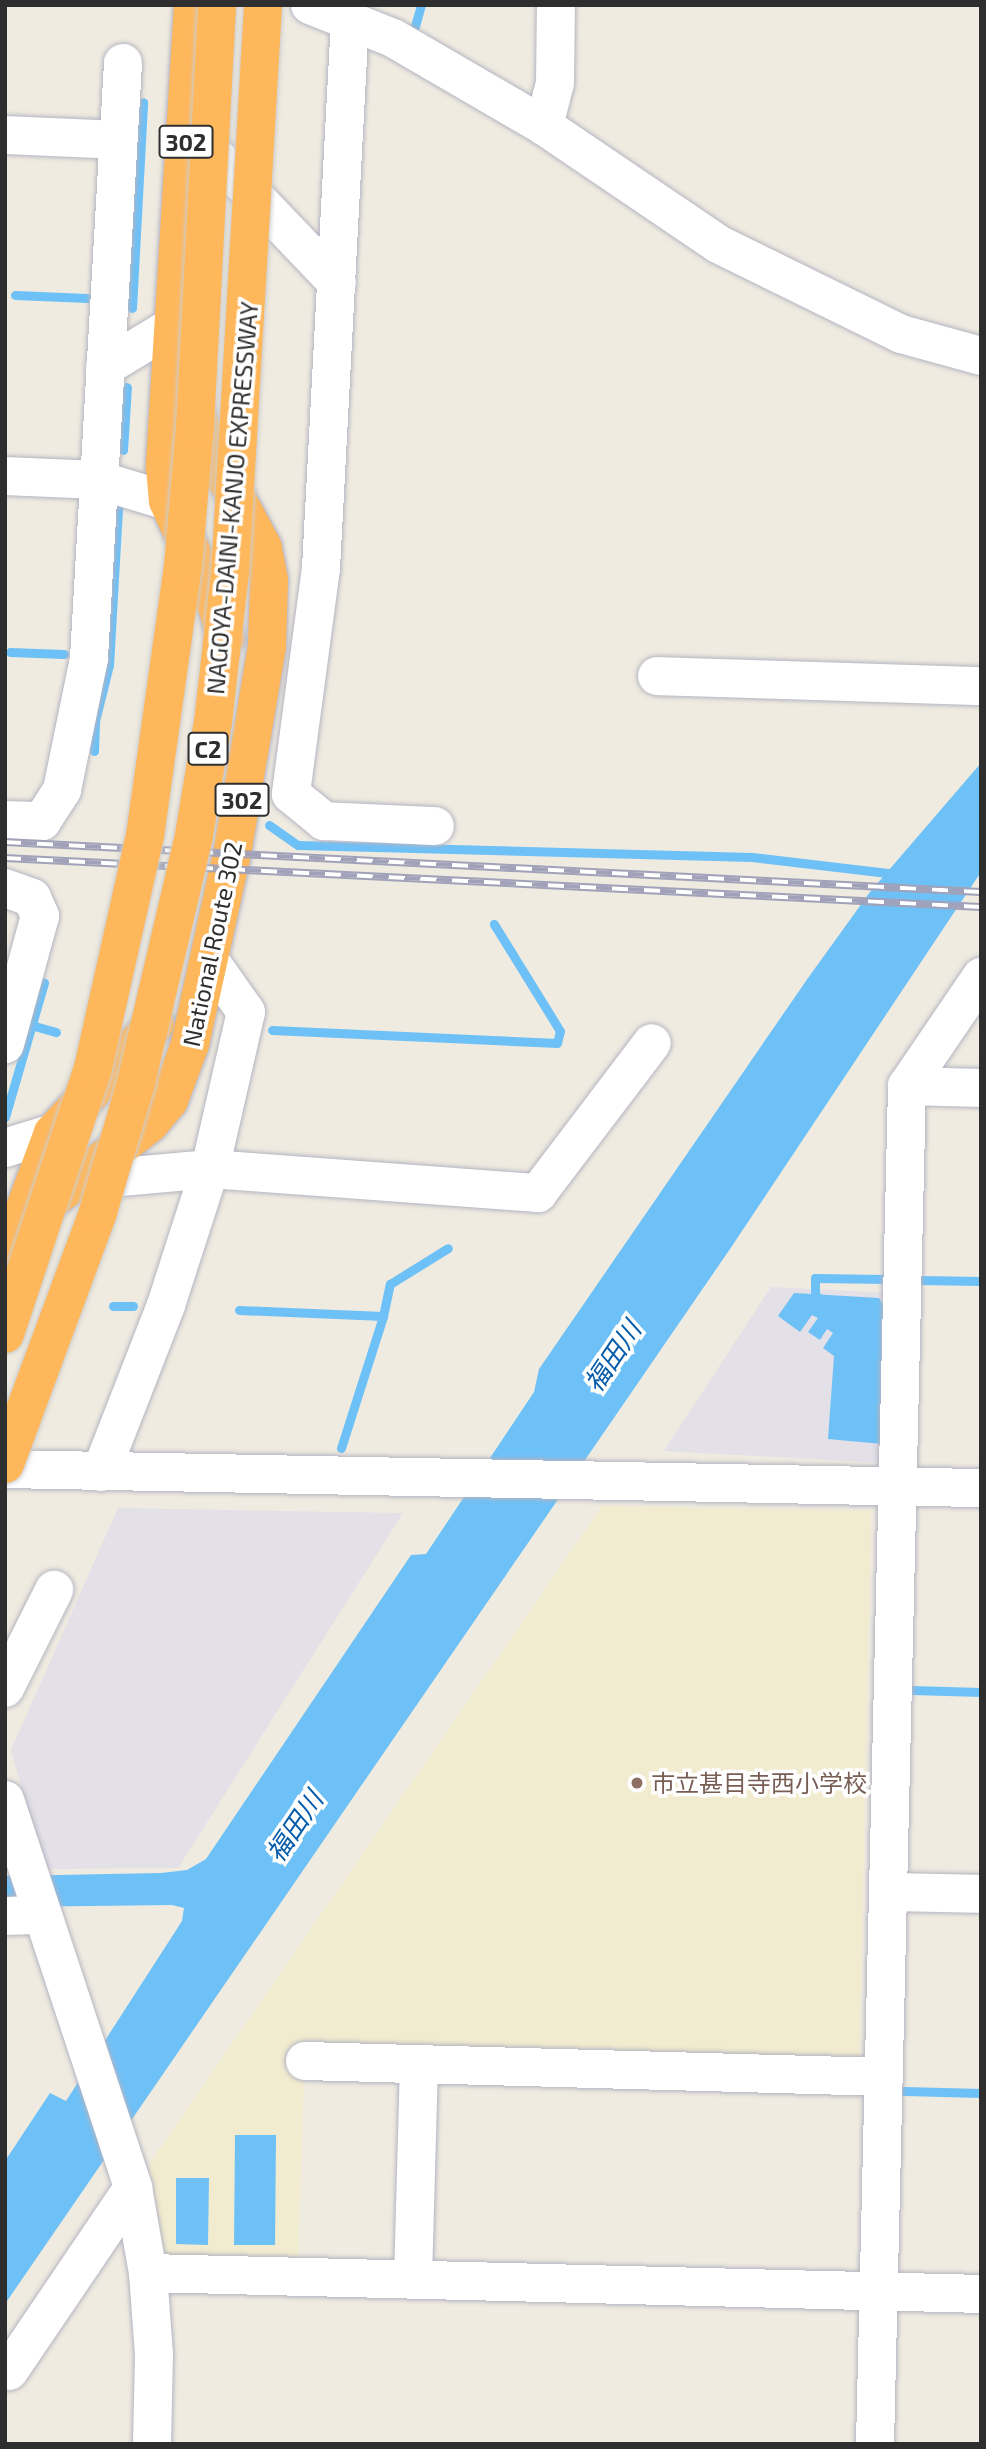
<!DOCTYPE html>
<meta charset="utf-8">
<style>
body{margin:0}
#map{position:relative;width:986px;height:2449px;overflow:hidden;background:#efebe0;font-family:"Exo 2","Noto Sans JP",sans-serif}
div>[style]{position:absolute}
.industrial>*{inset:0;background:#e3e0e8}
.education>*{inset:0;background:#f1ebcf}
.water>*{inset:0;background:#6ec1f7}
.stream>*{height:9px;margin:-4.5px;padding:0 4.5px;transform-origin:4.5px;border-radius:4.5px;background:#6ec1f7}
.roads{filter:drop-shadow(0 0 2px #b4b4c2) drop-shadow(0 0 2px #b4b4c2)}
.minor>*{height:38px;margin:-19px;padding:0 19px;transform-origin:19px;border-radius:19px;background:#fff}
.highway>*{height:38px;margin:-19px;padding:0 19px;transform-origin:19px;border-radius:19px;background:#ffb75b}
.rail>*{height:8px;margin-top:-4px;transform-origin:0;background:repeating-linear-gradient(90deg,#fff 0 16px,#a1a2b9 0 32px);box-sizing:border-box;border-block:2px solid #a1a2b9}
.bridges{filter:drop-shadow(0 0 2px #cdcdcd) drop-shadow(0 0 2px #cdcdcd)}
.highway-bridge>*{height:38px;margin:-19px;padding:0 19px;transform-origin:19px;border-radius:19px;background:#ffb75b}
.dots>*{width:19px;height:19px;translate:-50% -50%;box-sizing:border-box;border:4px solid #fff;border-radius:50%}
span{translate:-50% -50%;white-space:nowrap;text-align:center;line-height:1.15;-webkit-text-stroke:7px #fff;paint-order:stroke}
.shield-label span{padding:2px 5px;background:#fff;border:2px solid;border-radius:5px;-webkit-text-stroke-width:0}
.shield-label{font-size:23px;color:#2e2e2e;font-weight:700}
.street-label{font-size:24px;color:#2e2e2e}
.education-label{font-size:24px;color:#785e54}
.left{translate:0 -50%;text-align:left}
.water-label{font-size:26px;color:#055caa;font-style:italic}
.frame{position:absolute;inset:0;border:7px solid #2e2e2e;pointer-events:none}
</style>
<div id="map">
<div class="industrial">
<i style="clip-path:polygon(771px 1287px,891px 1293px,885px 1463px,664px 1451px)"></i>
<i style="clip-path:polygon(118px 1508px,403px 1513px,178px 1868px,44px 1869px,11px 1750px)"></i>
</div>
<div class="education">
<i style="clip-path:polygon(602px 1506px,871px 1511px,859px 2067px,305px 2049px,298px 2264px,174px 2260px,160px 2252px,148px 2193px,149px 2164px)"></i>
</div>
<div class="water">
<i style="clip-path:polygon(981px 763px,981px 872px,730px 1249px,5px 2304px,5px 2161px,50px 2093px,66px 2101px,182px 1921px,184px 1908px,172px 1905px,5px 1907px,5px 1876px,161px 1873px,187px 1870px,206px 1859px,411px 1555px,426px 1554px,534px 1392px,539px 1369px,808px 978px,870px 892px)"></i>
<i style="clip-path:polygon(794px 1293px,879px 1298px,887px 1311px,882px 1444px,828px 1439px,834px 1356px,823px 1348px,833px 1333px,827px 1329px,820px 1340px,808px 1332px,818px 1318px,812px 1315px,800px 1332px,778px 1316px)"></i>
<i style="clip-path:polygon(235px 2135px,276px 2135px,275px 2245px,234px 2245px)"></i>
<i style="clip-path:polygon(176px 2178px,209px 2178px,208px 2245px,176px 2244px)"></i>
</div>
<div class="stream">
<i style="left:413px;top:33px;width:29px;rotate:-74deg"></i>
<i style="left:15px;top:295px;width:72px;rotate:2.4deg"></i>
<i style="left:132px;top:308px;width:206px;rotate:-86.9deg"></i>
<i style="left:123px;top:450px;width:63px;rotate:-86.4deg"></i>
<i style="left:10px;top:652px;width:54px;rotate:2.1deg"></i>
<i style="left:94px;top:751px;width:30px;rotate:-88deg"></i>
<i style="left:95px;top:721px;width:58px;rotate:-76deg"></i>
<i style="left:109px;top:665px;width:158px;rotate:-86.7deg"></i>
<i style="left:269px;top:825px;width:35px;rotate:35deg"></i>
<i style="left:298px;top:845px;width:454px;rotate:1.5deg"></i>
<i style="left:752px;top:857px;width:145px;rotate:6.7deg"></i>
<i style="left:31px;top:1025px;width:26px;rotate:16deg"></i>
<i style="left:272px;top:1030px;width:285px;rotate:2.6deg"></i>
<i style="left:557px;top:1043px;width:12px;rotate:-76deg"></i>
<i style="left:560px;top:1031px;width:126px;rotate:-121.7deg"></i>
<i style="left:5px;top:1117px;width:140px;rotate:-73.8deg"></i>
<i style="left:919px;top:1280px;width:62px;rotate:0.9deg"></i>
<i style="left:821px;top:1301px;width:9px;rotate:-131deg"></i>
<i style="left:815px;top:1294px;width:16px;rotate:-90deg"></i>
<i style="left:815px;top:1278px;width:71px;rotate:0.8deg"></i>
<i style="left:113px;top:1306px;width:20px"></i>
<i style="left:239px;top:1310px;width:144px;rotate:2.4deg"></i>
<i style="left:383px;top:1316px;width:33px;rotate:-78deg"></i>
<i style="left:390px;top:1284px;width:68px;rotate:-31.8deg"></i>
<i style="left:341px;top:1448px;width:139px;rotate:-72.3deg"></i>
<i style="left:911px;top:1690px;width:70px;rotate:1.6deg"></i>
<i style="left:904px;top:2091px;width:77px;rotate:1.5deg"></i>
</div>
<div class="roads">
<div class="minor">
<i style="left:310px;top:5px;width:89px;rotate:21.7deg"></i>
<i style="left:393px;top:38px;width:175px;rotate:30.2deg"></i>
<i style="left:544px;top:126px;width:210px;rotate:34.1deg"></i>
<i style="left:718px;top:244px;width:204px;rotate:26.2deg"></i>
<i style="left:901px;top:334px;width:83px;rotate:15.4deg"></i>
<i style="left:350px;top:19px;width:550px;rotate:93.02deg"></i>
<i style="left:321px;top:568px;width:228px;rotate:97.6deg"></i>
<i style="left:291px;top:794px;width:43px;rotate:39.3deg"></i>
<i style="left:324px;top:821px;width:111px;rotate:2.6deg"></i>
<i style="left:544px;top:126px;width:44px;rotate:-75.7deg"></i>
<i style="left:555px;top:83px;width:78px;rotate:-89.3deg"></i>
<i style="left:191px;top:130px;width:211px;rotate:46.3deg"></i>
<i style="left:5px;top:135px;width:113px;rotate:2.5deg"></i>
<i style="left:105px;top:367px;width:83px;rotate:-31.2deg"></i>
<i style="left:5px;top:476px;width:93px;rotate:2.5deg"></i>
<i style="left:98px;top:480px;width:73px;rotate:16.7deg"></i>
<i style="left:657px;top:676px;width:324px;rotate:1.8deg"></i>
<i style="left:5px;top:820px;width:37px;rotate:2deg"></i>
<i style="left:42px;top:821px;width:37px;rotate:-57deg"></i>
<i style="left:62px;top:790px;width:135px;rotate:-78.4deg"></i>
<i style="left:89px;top:658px;width:596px;rotate:-86.73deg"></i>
<i style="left:5px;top:888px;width:29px;rotate:20deg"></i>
<i style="left:32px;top:898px;width:20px;rotate:66deg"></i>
<i style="left:40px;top:916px;width:133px;rotate:105.3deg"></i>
<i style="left:907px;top:1086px;width:74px;rotate:1.5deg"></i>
<i style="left:5px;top:1148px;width:50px;rotate:-17.4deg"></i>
<i style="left:76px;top:1181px;width:135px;rotate:-5.1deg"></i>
<i style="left:210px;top:1169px;width:329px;rotate:4.2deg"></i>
<i style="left:538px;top:1193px;width:188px;rotate:-52.8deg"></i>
<i style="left:5px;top:1469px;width:976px;rotate:1.12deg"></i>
<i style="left:101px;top:1472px;width:179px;rotate:-68.7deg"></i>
<i style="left:166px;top:1305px;width:143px;rotate:-72.1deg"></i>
<i style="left:210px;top:1169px;width:161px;rotate:-77.1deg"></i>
<i style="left:246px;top:1012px;width:62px;rotate:-125.2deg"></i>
<i style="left:5px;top:1688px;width:110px;rotate:-63.4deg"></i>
<i style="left:5px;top:1800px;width:409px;rotate:71.7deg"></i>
<i style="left:133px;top:2188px;width:86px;rotate:80deg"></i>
<i style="left:148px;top:2273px;width:82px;rotate:85.8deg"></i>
<i style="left:154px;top:2355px;width:89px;rotate:91.3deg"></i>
<i style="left:888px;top:1892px;width:93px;rotate:1.2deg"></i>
<i style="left:5px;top:1916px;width:37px;rotate:-2deg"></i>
<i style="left:305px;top:2061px;width:579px;rotate:1.58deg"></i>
<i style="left:148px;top:2273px;width:833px;rotate:1.44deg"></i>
<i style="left:413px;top:2279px;width:215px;rotate:-88.4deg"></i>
<i style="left:9px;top:2371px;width:221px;rotate:-55.9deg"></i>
<i style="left:875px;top:2444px;width:1358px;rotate:-88.65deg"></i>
<i style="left:907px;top:1086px;width:132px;rotate:-55.8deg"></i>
</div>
<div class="highway">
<i style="left:193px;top:5px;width:463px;rotate:93.5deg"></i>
<i style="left:165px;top:467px;width:34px;rotate:85deg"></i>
<i style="left:168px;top:501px;width:119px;rotate:65.2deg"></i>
<i style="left:218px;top:609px;width:30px;rotate:76deg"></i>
<i style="left:37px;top:1211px;width:143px;rotate:-37.9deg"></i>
<i style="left:150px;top:1123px;width:30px;rotate:-50deg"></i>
<i style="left:169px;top:1100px;width:60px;rotate:-69.4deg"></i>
<i style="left:190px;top:1044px;width:196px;rotate:-77.6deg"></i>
<i style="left:232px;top:853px;width:209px;rotate:-80.4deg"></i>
<i style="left:267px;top:647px;width:67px;rotate:-88.3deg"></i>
<i style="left:269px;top:580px;width:33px;rotate:-101deg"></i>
<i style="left:263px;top:548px;width:121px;rotate:-118deg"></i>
<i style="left:206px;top:441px;width:40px;rotate:-111deg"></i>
<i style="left:5px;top:1262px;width:138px;rotate:-69.6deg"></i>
<i style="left:53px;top:1133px;width:149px;rotate:-46.9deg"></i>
</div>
</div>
<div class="rail">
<i style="left:5px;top:842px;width:977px;rotate:2.93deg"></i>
<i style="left:5px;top:858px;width:977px;rotate:2.87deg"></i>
</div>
<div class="bridges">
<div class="highway-bridge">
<i style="left:5px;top:1334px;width:280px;rotate:-71.7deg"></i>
<i style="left:93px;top:1068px;width:238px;rotate:-77.4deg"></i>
<i style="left:145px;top:836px;width:273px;rotate:-82deg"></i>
<i style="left:183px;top:566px;width:141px;rotate:-85.1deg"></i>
<i style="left:195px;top:426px;width:422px;rotate:-87deg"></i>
<i style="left:5px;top:1464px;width:269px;rotate:-69.7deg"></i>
<i style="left:98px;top:1212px;width:134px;rotate:-73.6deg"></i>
<i style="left:136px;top:1083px;width:255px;rotate:-76.8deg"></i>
<i style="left:194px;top:835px;width:115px;rotate:-80.5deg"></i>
<i style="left:213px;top:722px;width:150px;rotate:-83.5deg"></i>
<i style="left:230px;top:573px;width:569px;rotate:-86.67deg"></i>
</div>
</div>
<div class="dots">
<i style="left:637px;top:1783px;background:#8d6e63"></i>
</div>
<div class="shield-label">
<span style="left:186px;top:142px">302</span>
<span style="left:208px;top:749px">C2</span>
<span style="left:242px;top:800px">302</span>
</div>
<div class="street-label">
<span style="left:232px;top:498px;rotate:-85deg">NAGOYA-DAINI-KANJO EXPRESSWAY</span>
<span style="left:212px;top:944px;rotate:-78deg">National Route 302</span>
</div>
<div class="education-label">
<span class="left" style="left:651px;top:1783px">市立甚目寺西小学校</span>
</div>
<div class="water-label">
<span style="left:612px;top:1356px;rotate:-56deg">福田川</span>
<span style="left:294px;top:1826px;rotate:-56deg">福田川</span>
</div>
<div class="frame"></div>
</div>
